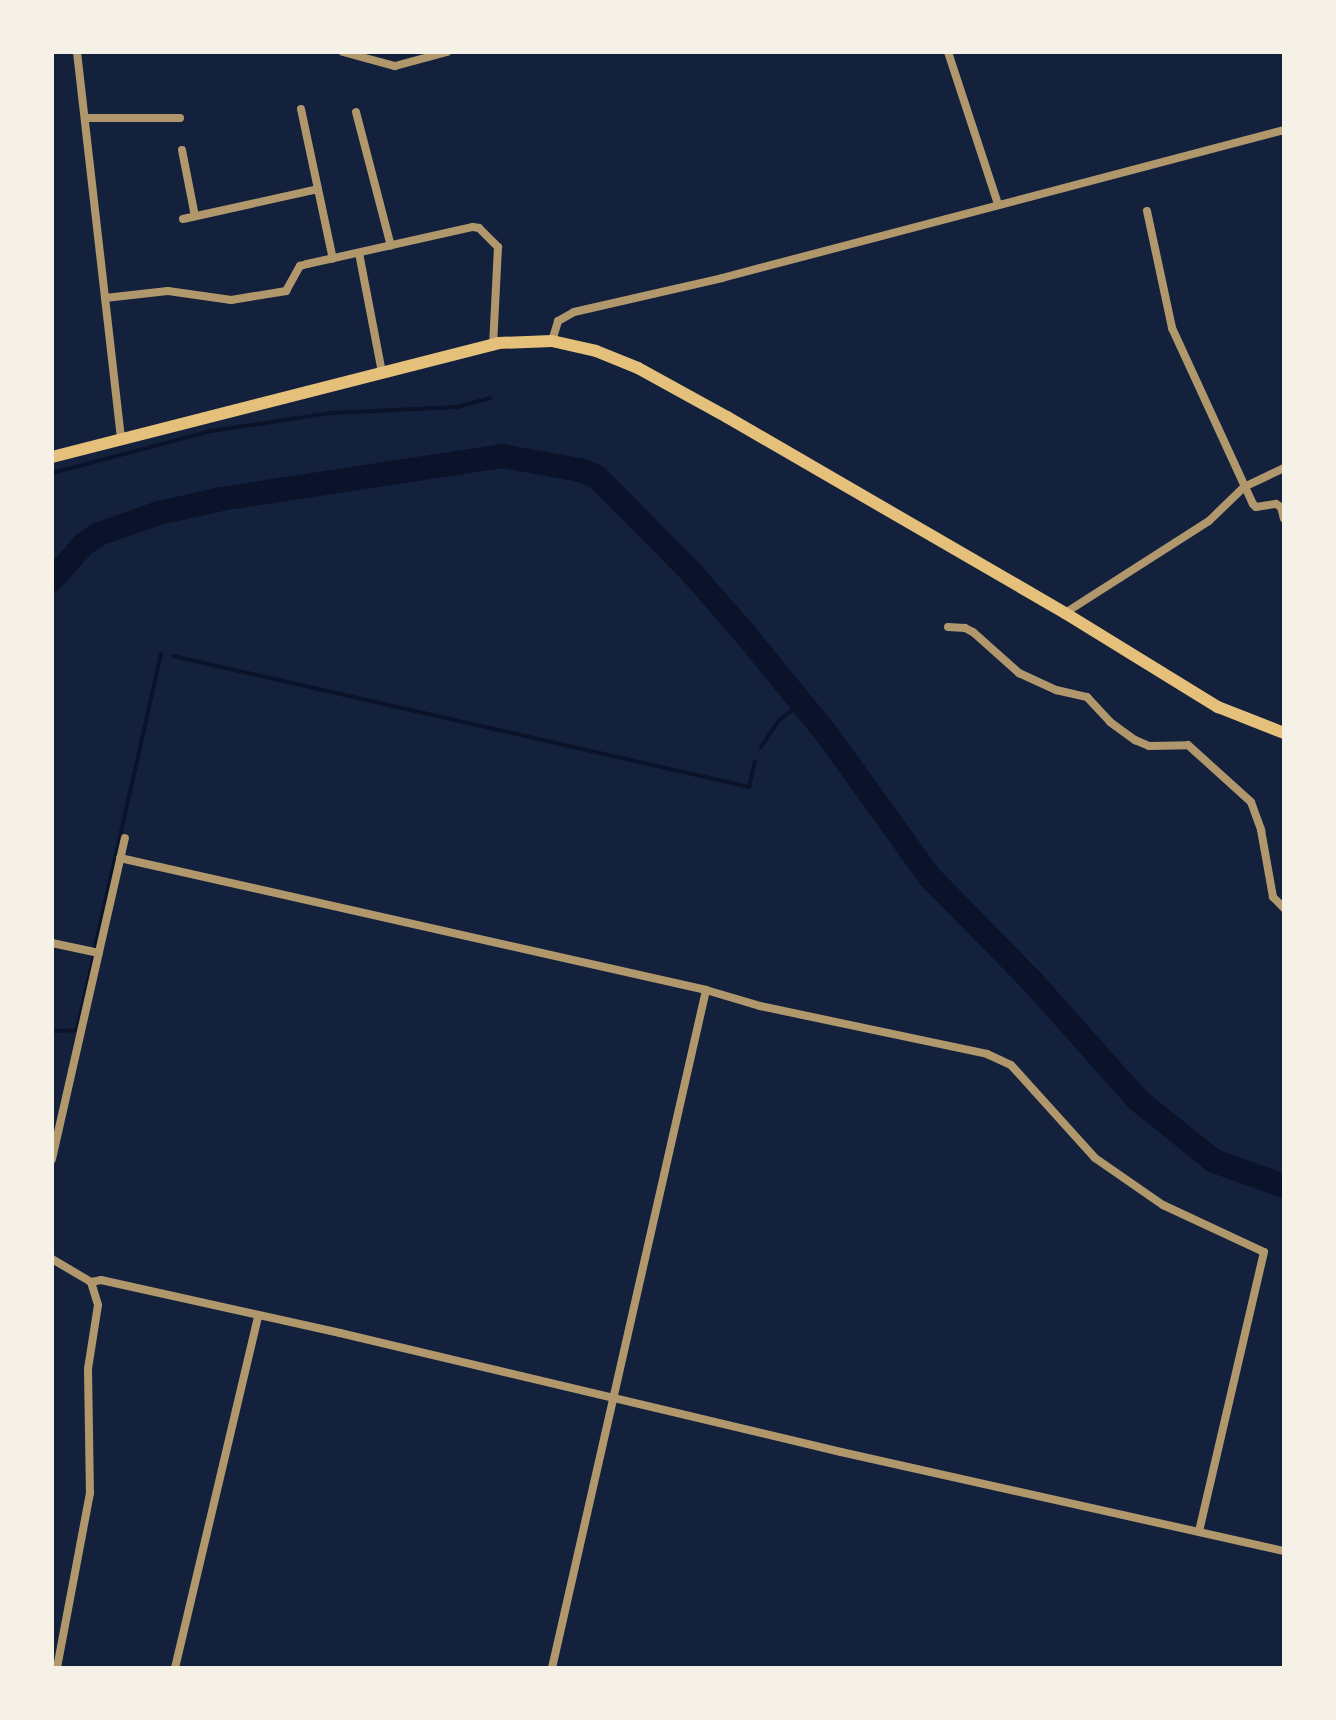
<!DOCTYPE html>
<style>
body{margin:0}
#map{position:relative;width:1336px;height:1720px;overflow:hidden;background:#14213d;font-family:Mulish,sans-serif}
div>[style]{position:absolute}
.stream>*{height:4px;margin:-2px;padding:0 2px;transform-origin:2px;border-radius:2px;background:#0b132b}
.river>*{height:24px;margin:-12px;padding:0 12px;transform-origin:12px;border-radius:12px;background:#0b132b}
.minor>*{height:8px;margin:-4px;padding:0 4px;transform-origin:4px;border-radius:4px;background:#b1986c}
.primary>*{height:12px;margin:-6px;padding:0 6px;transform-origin:6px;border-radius:6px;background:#e5c07b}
span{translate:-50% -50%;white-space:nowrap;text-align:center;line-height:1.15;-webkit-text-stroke:8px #f6f1e7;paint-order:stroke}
.frame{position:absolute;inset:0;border:54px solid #f6f1e7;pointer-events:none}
</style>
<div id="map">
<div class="stream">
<i style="left:52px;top:473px;width:164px;rotate:-14.8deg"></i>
<i style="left:211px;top:431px;width:121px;rotate:-8.5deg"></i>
<i style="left:331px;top:413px;width:126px;rotate:-2.7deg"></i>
<i style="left:457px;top:407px;width:34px;rotate:-15deg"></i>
<i style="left:173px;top:656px;width:591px;rotate:12.81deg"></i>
<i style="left:749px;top:787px;width:26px;rotate:-77deg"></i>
<i style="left:761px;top:747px;width:32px;rotate:-56deg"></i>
<i style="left:779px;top:720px;width:29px;rotate:-36deg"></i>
<i style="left:95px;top:947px;width:301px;rotate:-77.3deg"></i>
<i style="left:52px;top:1031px;width:25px;rotate:-2deg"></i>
<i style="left:77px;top:1030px;width:73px;rotate:-77.3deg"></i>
</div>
<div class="river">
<i style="left:52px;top:580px;width:48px;rotate:-48.4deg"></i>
<i style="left:84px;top:544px;width:18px;rotate:-34deg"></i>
<i style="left:99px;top:534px;width:64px;rotate:-19.3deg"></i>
<i style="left:159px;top:513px;width:64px;rotate:-12.7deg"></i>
<i style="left:221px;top:499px;width:284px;rotate:-8.7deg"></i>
<i style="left:502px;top:456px;width:79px;rotate:10.2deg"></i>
<i style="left:580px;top:470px;width:18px;rotate:22deg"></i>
<i style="left:597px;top:477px;width:136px;rotate:45.3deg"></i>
<i style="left:693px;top:574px;width:81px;rotate:49deg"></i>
<i style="left:746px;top:635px;width:127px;rotate:50.8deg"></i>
<i style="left:826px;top:733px;width:178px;rotate:54.2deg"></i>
<i style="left:930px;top:877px;width:146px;rotate:45.6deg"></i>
<i style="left:1032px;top:981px;width:159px;rotate:48.3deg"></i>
<i style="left:1138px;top:1100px;width:97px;rotate:38.8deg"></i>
<i style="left:1214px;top:1161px;width:74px;rotate:19.7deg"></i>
</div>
<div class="minor">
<i style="left:77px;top:52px;width:390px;rotate:83.5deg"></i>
<i style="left:343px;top:52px;width:54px;rotate:15.1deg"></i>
<i style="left:395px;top:66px;width:54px;rotate:-15.1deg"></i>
<i style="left:948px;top:52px;width:160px;rotate:71.8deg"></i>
<i style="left:301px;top:109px;width:153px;rotate:78deg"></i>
<i style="left:356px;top:112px;width:138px;rotate:75.4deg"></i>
<i style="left:86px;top:118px;width:94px"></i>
<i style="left:182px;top:150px;width:67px;rotate:78.9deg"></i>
<i style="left:1147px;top:211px;width:120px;rotate:77.9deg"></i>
<i style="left:1172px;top:328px;width:194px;rotate:65.3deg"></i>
<i style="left:1253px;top:504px;width:4px;rotate:45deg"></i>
<i style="left:1256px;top:507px;width:20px;rotate:-9deg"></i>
<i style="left:1276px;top:504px;width:6px;rotate:31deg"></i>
<i style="left:1281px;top:507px;width:12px;rotate:76deg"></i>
<i style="left:183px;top:219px;width:138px;rotate:-12.5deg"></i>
<i style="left:359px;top:253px;width:121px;rotate:79.1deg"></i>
<i style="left:105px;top:298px;width:63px;rotate:-6.3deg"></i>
<i style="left:168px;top:291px;width:64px;rotate:8.1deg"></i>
<i style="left:231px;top:300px;width:56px;rotate:-9.3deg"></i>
<i style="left:286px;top:291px;width:29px;rotate:-61deg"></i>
<i style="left:300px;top:266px;width:7px;rotate:-16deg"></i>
<i style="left:307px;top:264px;width:170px;rotate:-12.6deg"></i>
<i style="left:473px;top:227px;width:6px;rotate:9deg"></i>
<i style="left:479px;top:228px;width:27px;rotate:45deg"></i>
<i style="left:498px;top:247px;width:98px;rotate:92.9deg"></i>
<i style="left:552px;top:341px;width:21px;rotate:-73deg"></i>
<i style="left:558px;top:321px;width:18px;rotate:-29deg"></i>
<i style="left:574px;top:312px;width:152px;rotate:-12.9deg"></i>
<i style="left:722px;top:278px;width:581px;rotate:-14.75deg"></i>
<i style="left:1065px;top:613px;width:171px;rotate:-32.6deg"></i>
<i style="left:1209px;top:521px;width:49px;rotate:-44.2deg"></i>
<i style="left:1244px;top:487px;width:44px;rotate:-25.4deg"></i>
<i style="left:948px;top:627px;width:17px;rotate:3deg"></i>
<i style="left:965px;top:628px;width:9px;rotate:27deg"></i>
<i style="left:973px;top:632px;width:62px;rotate:41.7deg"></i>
<i style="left:1019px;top:673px;width:41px;rotate:24.7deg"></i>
<i style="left:1056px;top:690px;width:32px;rotate:13deg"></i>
<i style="left:1087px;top:697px;width:34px;rotate:47deg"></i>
<i style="left:1110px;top:722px;width:31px;rotate:36deg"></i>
<i style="left:1135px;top:740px;width:15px;rotate:23deg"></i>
<i style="left:1149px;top:746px;width:39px;rotate:-1deg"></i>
<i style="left:1188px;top:745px;width:85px;rotate:42.1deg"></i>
<i style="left:1251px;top:802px;width:30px;rotate:70deg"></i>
<i style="left:1261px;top:830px;width:68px;rotate:79.8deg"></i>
<i style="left:1273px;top:897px;width:16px;rotate:45deg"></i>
<i style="left:120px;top:858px;width:601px;rotate:12.69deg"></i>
<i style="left:706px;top:990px;width:56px;rotate:16.5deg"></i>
<i style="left:760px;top:1006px;width:232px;rotate:11.9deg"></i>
<i style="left:987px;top:1054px;width:26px;rotate:25deg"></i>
<i style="left:1011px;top:1065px;width:125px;rotate:47.9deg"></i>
<i style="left:1095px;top:1158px;width:83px;rotate:34.7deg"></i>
<i style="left:1163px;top:1205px;width:111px;rotate:25deg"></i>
<i style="left:1264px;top:1252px;width:287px;rotate:103.1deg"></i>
<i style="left:52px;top:943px;width:48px;rotate:12deg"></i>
<i style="left:52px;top:1159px;width:329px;rotate:-77.2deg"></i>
<i style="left:52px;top:1259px;width:45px;rotate:30.5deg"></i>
<i style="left:91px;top:1282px;width:24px;rotate:73deg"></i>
<i style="left:98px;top:1305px;width:65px;rotate:98.9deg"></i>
<i style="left:88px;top:1369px;width:124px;rotate:89.1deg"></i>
<i style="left:90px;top:1493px;width:178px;rotate:100.7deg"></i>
<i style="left:91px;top:1282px;width:10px;rotate:-11deg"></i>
<i style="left:101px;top:1280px;width:245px;rotate:12.5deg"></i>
<i style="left:340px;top:1333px;width:515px;rotate:13.36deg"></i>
<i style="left:841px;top:1452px;width:454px;rotate:12.6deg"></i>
<i style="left:175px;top:1668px;width:362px;rotate:-76.7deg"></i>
<i style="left:552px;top:1668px;width:695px;rotate:-77.2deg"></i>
</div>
<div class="primary">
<i style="left:52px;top:457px;width:460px;rotate:-14.3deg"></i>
<i style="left:498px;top:343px;width:54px;rotate:-2.1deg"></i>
<i style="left:552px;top:341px;width:45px;rotate:12.8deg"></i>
<i style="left:596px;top:351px;width:45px;rotate:22deg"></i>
<i style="left:638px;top:368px;width:102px;rotate:28.8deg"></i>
<i style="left:727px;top:417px;width:391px;rotate:30.1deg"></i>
<i style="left:1065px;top:613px;width:180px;rotate:31.6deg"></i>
<i style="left:1218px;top:707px;width:71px;rotate:21.5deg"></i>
</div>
<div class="frame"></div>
</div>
